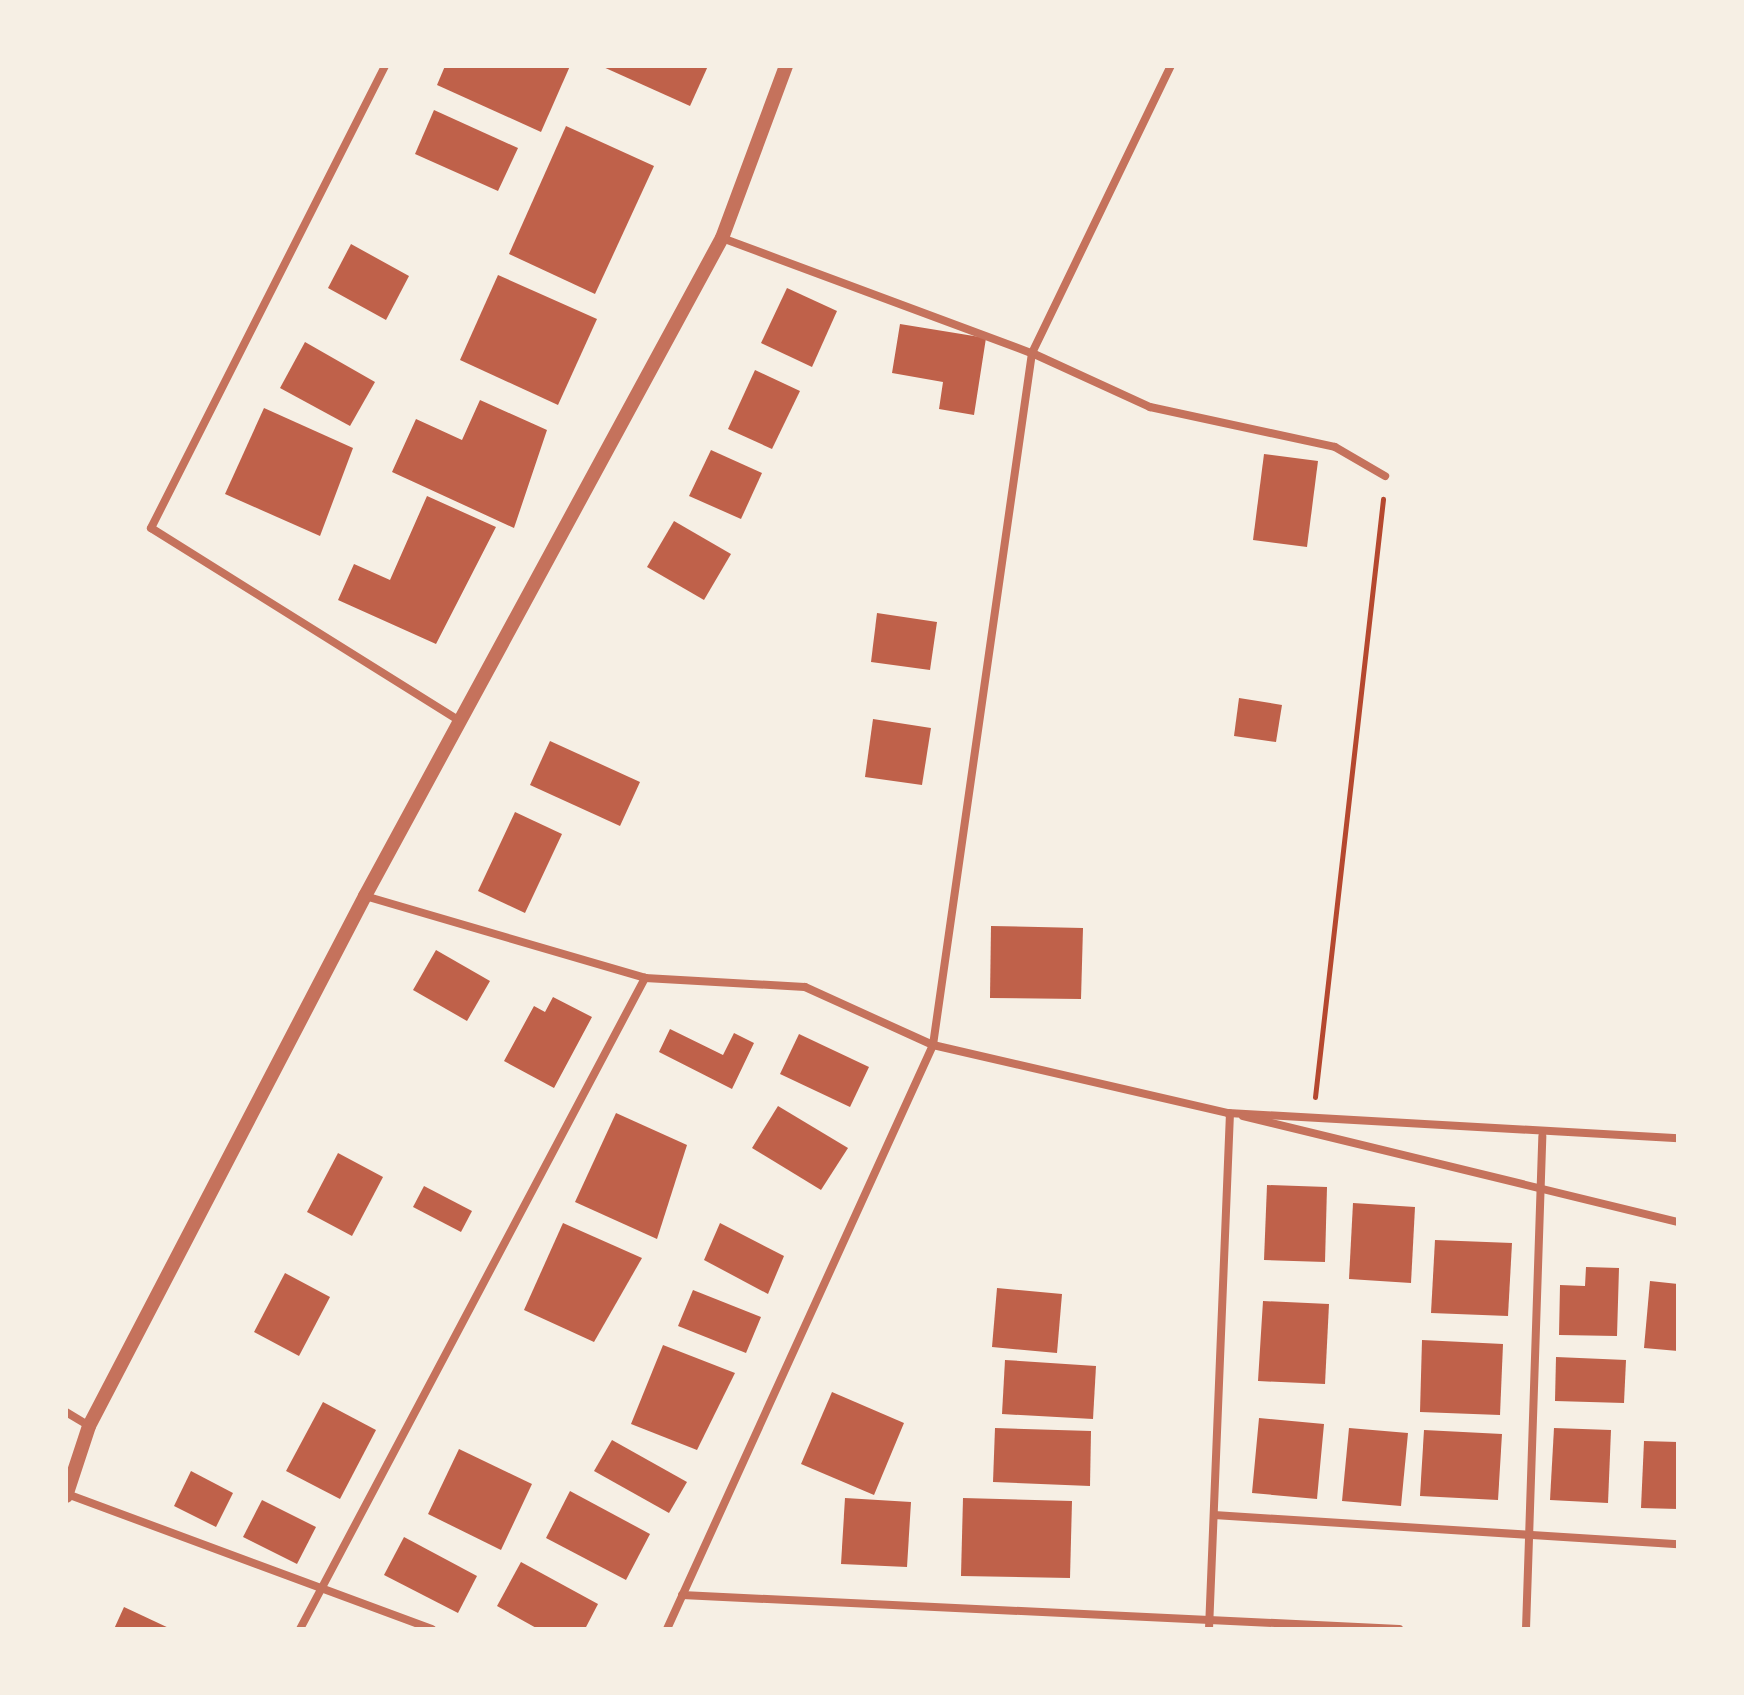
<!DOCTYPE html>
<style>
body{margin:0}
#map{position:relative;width:1744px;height:1695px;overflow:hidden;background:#f6efe4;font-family:Lato,sans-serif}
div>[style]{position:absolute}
.building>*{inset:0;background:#bf614a}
.path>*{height:5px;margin:-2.5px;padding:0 2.5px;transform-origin:2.5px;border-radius:2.5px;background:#b5482f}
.minor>*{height:8px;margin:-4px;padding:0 4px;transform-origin:4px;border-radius:4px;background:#c5725c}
.tertiary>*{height:14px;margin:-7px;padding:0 7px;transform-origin:7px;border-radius:7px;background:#c5725c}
span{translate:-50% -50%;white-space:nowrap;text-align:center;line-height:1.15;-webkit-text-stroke:8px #f6efe4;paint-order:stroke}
.frame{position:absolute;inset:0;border:68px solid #f6efe4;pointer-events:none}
</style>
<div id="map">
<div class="building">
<i style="clip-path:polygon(445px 66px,570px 66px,541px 132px,437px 85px)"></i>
<i style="clip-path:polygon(601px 66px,708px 66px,690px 106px)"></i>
<i style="clip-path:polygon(434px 110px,518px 148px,498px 191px,415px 154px)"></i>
<i style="clip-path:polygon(566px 126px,654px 166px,595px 294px,509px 254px)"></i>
<i style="clip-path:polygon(351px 244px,409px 276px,386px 320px,328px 288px)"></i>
<i style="clip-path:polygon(498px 275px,597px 319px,558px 405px,460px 360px)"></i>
<i style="clip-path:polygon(787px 288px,837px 311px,812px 367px,761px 343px)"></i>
<i style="clip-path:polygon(900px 324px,986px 338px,974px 415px,939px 409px,943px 382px,892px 373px)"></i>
<i style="clip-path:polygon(305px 342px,375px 382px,350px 426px,280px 388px)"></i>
<i style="clip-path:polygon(755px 370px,800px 391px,772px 449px,728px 429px)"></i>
<i style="clip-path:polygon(480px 400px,547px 430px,514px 528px,392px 472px,416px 419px,462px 440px)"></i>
<i style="clip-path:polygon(264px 408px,353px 448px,320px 536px,225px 494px)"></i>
<i style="clip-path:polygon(711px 450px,762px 473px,741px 519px,689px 496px)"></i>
<i style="clip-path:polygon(1264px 454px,1318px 461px,1307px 547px,1253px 540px)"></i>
<i style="clip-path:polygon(427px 496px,496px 527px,436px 644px,338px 600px,354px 564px,390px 580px)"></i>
<i style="clip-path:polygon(674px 521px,731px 554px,704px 600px,647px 567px)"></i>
<i style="clip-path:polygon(877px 613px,937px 622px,930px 670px,871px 662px)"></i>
<i style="clip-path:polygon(1239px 698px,1282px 705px,1276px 742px,1234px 736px)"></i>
<i style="clip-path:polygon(873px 719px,931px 728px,922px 785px,865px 777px)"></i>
<i style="clip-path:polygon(550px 741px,640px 782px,620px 826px,530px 785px)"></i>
<i style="clip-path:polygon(515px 812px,562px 834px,525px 913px,478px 891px)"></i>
<i style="clip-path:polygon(991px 926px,1083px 928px,1081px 999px,990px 998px)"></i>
<i style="clip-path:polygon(436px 950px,490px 981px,467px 1021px,413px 990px)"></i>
<i style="clip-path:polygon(553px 997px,592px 1017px,554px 1088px,504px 1061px,534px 1006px,545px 1012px)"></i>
<i style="clip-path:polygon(670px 1029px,723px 1055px,734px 1033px,754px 1043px,732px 1089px,659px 1052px)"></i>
<i style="clip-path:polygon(799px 1034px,869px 1067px,850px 1107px,780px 1074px)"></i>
<i style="clip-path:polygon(778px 1106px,848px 1148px,821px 1190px,752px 1148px)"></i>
<i style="clip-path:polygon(616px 1113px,687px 1145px,657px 1239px,575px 1202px)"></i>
<i style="clip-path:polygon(338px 1153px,383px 1177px,352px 1236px,307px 1212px)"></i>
<i style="clip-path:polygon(1267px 1185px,1327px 1187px,1325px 1262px,1264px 1260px)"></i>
<i style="clip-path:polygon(424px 1186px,472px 1211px,461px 1232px,413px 1207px)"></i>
<i style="clip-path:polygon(1353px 1203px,1415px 1207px,1411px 1283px,1349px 1279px)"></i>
<i style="clip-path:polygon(563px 1223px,642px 1258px,594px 1342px,524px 1310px)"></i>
<i style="clip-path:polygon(720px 1223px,784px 1256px,768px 1294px,704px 1260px)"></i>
<i style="clip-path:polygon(1435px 1240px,1512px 1243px,1508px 1316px,1431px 1313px)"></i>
<i style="clip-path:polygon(1586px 1267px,1619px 1268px,1617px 1336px,1559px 1335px,1560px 1285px,1585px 1286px)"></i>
<i style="clip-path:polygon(285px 1273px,330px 1297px,299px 1356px,254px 1332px)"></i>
<i style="clip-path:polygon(1650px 1281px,1678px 1284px,1678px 1351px,1644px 1348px)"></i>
<i style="clip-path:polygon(997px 1288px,1062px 1294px,1057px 1353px,992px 1347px)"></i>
<i style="clip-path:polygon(693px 1290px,761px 1317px,746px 1353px,678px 1326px)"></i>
<i style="clip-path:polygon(1263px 1301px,1329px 1304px,1325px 1384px,1258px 1381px)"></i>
<i style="clip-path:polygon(1422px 1340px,1503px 1344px,1500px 1415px,1420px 1412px)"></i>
<i style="clip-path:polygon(663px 1345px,735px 1373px,697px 1450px,631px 1424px)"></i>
<i style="clip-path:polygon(1556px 1357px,1626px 1360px,1624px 1403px,1555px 1401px)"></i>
<i style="clip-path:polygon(1005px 1360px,1096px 1366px,1093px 1419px,1002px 1414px)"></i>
<i style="clip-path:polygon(832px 1392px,904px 1423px,874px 1495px,801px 1464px)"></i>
<i style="clip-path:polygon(323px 1402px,376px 1430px,340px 1499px,286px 1471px)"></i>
<i style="clip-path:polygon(1259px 1418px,1324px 1424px,1317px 1499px,1252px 1493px)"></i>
<i style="clip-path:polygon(995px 1428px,1091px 1431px,1090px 1486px,993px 1482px)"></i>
<i style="clip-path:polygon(1349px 1428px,1408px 1433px,1401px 1506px,1342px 1501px)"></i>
<i style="clip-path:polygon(1554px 1428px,1611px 1430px,1608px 1503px,1550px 1500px)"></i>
<i style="clip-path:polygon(1424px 1430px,1502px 1434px,1498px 1500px,1420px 1496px)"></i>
<i style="clip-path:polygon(612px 1440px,687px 1482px,669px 1513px,594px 1471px)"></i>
<i style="clip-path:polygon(1644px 1441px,1678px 1442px,1678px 1509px,1641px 1508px)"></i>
<i style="clip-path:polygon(459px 1449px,532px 1484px,501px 1550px,428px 1514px)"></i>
<i style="clip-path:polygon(191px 1471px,233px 1493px,216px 1527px,174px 1506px)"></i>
<i style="clip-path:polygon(570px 1491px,650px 1534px,626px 1580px,546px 1538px)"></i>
<i style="clip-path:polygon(845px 1498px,911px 1502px,907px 1567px,841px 1564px)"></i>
<i style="clip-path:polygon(963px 1498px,1072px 1501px,1070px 1578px,961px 1576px)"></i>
<i style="clip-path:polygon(262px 1500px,316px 1527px,297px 1564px,243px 1537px)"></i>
<i style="clip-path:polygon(404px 1537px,477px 1576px,458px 1613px,384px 1575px)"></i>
<i style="clip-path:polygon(521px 1562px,598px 1604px,585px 1629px,538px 1629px,497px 1606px)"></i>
<i style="clip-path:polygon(124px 1607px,171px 1629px,114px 1629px)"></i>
</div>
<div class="path">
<i style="left:1315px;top:1097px;width:602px;rotate:-83.51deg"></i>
</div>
<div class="minor">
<i style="left:385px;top:66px;width:518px;rotate:116.86deg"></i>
<i style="left:151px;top:528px;width:362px;rotate:32deg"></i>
<i style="left:722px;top:238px;width:331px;rotate:20.4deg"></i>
<i style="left:1032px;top:353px;width:130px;rotate:24.6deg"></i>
<i style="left:1150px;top:407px;width:189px;rotate:12.2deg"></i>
<i style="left:1335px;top:447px;width:58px;rotate:30.1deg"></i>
<i style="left:365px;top:896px;width:292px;rotate:16.3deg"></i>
<i style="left:645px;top:978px;width:160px;rotate:3.2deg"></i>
<i style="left:805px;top:987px;width:141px;rotate:24.4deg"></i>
<i style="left:933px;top:1045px;width:303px;rotate:13deg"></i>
<i style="left:1228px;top:1113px;width:451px;rotate:3.2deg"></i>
<i style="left:1243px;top:1116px;width:448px;rotate:13.7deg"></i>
<i style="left:66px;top:1412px;width:27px;rotate:31deg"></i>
<i style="left:67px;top:1494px;width:389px;rotate:20.3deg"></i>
<i style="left:1214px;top:1515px;width:465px;rotate:3.6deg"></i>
<i style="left:682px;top:1595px;width:718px;rotate:2.71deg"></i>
<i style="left:300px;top:1629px;width:737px;rotate:-62.08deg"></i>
<i style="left:667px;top:1629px;width:642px;rotate:-65.51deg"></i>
<i style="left:933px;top:1045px;width:699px;rotate:-81.86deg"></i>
<i style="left:1032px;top:353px;width:319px;rotate:-64.2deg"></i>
<i style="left:1209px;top:1629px;width:516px;rotate:-87.67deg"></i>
<i style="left:1526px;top:1629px;width:493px;rotate:-88.1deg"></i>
</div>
<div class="tertiary">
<i style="left:66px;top:1496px;width:74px;rotate:-71.8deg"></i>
<i style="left:89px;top:1426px;width:598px;rotate:-62.49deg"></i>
<i style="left:365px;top:896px;width:749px;rotate:-61.52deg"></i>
<i style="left:722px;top:238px;width:184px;rotate:-69.6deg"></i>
</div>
<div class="frame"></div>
</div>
